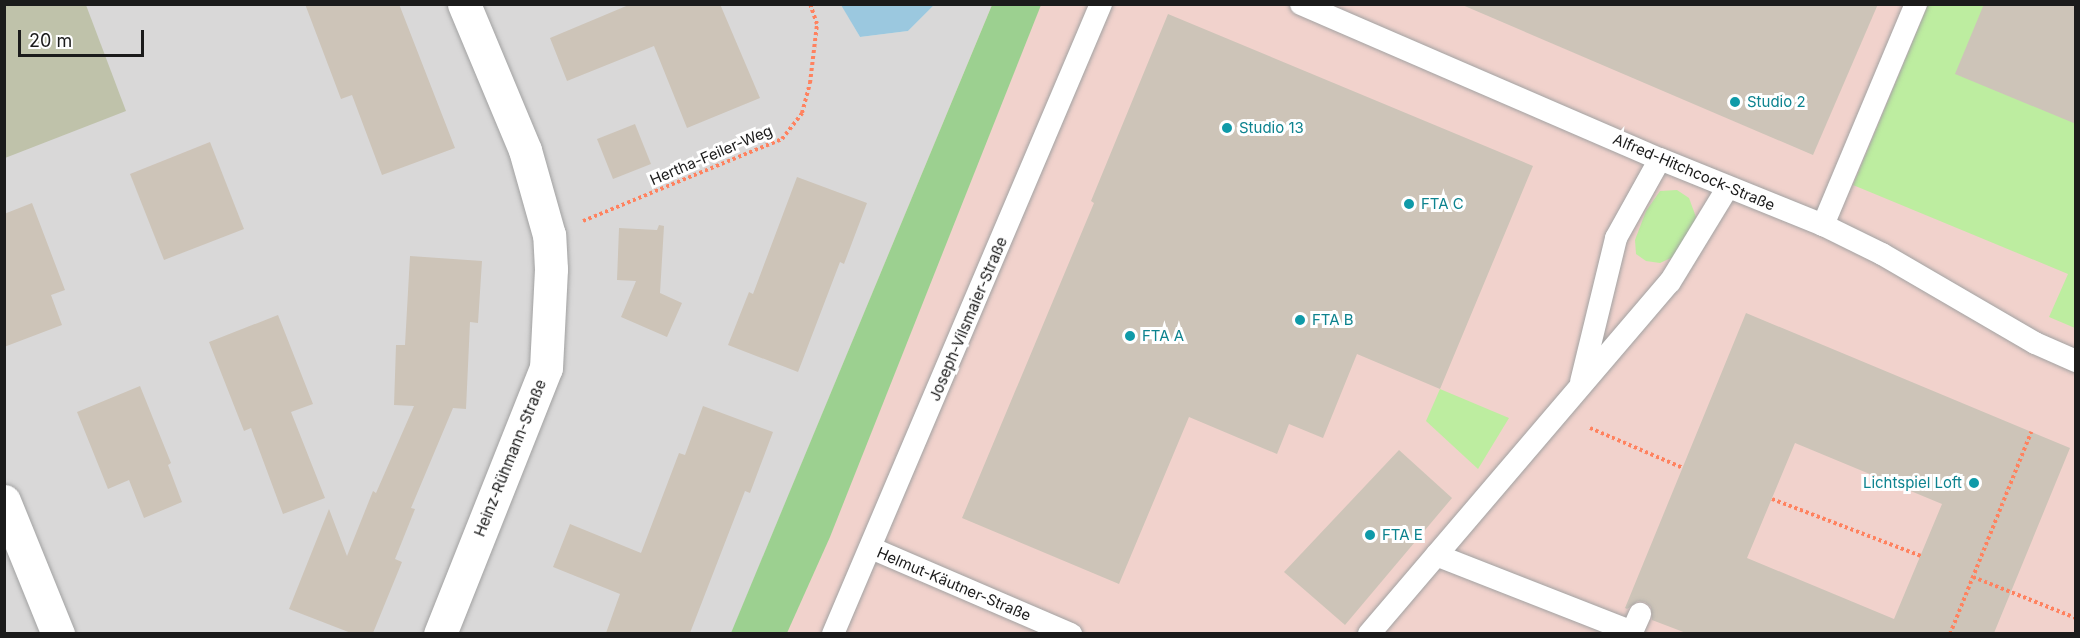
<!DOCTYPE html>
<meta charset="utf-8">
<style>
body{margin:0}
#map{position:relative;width:2080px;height:638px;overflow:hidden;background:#eeeadf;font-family:Inter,sans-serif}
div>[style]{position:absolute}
.residential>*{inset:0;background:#d9d8d8}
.commercial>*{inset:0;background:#f1d2cc}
.construction>*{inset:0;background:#bfc2aa}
.grass>*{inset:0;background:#bdeda0}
.forest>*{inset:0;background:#9cd090}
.water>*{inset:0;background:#9bc8df}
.building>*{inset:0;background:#cdc4b8}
.path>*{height:4px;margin-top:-2px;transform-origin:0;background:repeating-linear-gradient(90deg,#ff825f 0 3px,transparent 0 6px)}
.roads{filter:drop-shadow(0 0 2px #a2a2a2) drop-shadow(0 0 2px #a2a2a2)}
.service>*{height:22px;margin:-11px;padding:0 11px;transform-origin:11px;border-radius:11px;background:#fff}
.minor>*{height:33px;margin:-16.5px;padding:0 16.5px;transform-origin:16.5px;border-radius:16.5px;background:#fff}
.dots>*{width:16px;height:16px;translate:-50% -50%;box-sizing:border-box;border:3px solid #fff;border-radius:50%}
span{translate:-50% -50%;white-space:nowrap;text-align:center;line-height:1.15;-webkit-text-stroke:6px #fff;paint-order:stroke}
.culture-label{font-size:15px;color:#0d838f}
.left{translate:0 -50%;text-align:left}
.right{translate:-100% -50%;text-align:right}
.street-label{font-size:15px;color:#1b1b1b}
.frame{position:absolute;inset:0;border:6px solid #1b1b1b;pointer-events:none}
.scale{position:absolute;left:18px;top:30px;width:126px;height:27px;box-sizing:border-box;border:3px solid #1b1b1b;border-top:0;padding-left:8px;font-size:18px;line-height:21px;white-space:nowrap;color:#1b1b1b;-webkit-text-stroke:4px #fff;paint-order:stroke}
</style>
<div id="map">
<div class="residential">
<i style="clip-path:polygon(841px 4px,860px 37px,908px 31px,934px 5px,992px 5px,731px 634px,5px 633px,4px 5px)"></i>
</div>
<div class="commercial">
<i style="clip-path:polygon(992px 5px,2075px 5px,2075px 633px,731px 634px)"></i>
</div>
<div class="construction">
<i style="clip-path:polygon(5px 4px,86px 5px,126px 111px,5px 158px)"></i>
</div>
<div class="grass">
<i style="clip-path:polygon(1928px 5px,2075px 5px,2075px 328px,2049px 317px,2068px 274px,1853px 185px)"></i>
<i style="clip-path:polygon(1677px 190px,1689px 198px,1696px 217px,1690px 234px,1673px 257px,1660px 263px,1646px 261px,1636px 254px,1635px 240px,1646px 211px,1660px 191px)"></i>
<i style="clip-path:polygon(1440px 389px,1509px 418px,1478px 469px,1426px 421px)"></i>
</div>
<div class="forest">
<i style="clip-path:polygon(992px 5px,1041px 5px,830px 537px,787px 633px,731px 633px)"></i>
</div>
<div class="water">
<i style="clip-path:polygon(841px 5px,934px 5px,908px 31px,860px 37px)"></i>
</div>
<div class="building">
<i style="clip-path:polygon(305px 4px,399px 4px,455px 148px,382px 175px,352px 95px,341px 99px)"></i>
<i style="clip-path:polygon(631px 4px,720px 4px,760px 98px,687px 128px,654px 46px,567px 81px,550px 38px)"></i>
<i style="clip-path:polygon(1460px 4px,1878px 4px,1813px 155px)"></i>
<i style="clip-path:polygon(1984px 4px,2076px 4px,2076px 124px,1955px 74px)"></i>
<i style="clip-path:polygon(1168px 14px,1533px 166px,1440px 389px,1357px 354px,1323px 438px,1289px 424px,1277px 454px,1189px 417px,1119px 584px,962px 518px,1094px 203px,1091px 201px)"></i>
<i style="clip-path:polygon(635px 124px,651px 164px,613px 179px,597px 139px)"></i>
<i style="clip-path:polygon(210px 142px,244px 229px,164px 260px,130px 174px)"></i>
<i style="clip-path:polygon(797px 177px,867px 203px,844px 264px,840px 262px,798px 372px,728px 345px,749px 292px,753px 294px)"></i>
<i style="clip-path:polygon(32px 203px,65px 290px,51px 295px,62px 325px,4px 347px,4px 214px)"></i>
<i style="clip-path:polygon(659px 225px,664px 226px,660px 293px,682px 303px,667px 337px,621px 317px,636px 281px,617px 280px,619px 228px,657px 230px)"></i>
<i style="clip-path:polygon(410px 256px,482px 261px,478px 323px,470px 322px,466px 409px,453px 408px,411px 508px,415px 509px,395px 559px,402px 562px,373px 633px,351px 633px,289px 609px,329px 509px,347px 556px,373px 491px,376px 493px,414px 406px,394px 405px,396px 345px,405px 345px)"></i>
<i style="clip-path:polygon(evenodd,1746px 313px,2070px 448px,1994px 633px,1686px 633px,1652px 620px,1651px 607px,1645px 602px,1638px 601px,1627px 609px,1625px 608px,1746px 313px,1795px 443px,1942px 504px,1894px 619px,1747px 558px,1795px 443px)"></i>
<i style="clip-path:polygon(278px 315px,313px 404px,291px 412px,325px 498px,283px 514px,251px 428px,244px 431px,209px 342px)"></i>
<i style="clip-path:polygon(140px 386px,171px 463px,168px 465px,182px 502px,144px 518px,129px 480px,108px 489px,77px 412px)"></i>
<i style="clip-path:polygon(703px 406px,773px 432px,750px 493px,745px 491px,690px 633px,606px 633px,620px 594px,553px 567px,570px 524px,641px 553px,679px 453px,685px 455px)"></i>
<i style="clip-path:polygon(1399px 450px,1452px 498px,1345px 625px,1284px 572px)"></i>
</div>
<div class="path">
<i style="left:583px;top:221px;width:215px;rotate:-22.4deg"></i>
<i style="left:782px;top:139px;width:33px;rotate:-52deg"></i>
<i style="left:802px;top:113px;width:31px;rotate:-75deg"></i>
<i style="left:810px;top:83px;width:59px;rotate:-83.2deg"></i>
<i style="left:817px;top:24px;width:21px;rotate:-109deg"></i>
<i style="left:1590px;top:428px;width:101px;rotate:23.3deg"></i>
<i style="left:1772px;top:499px;width:160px;rotate:20.9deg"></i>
<i style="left:1973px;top:577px;width:111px;rotate:21.7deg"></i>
<i style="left:1950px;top:634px;width:218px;rotate:-68.1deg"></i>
</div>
<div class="roads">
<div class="service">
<i style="left:1301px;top:4px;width:391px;rotate:23.4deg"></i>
<i style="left:1660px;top:159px;width:176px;rotate:22deg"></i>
<i style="left:1823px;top:225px;width:66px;rotate:26.2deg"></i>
<i style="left:1882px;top:254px;width:177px;rotate:30.2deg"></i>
<i style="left:2035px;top:343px;width:45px;rotate:23.7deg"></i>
<i style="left:1823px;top:225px;width:240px;rotate:-67.2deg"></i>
<i style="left:1581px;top:382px;width:148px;rotate:-76.3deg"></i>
<i style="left:1616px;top:238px;width:90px;rotate:-60.9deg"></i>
<i style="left:871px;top:548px;width:218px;rotate:23.3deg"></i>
<i style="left:1436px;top:555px;width:211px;rotate:21.4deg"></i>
<i style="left:1632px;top:632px;width:20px;rotate:-66deg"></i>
<i style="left:833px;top:634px;width:685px;rotate:-66.96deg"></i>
<i style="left:1369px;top:634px;width:463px;rotate:-49.5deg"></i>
<i style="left:1670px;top:282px;width:111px;rotate:-58.6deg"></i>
</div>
<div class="minor">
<i style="left:4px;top:501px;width:144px;rotate:67.9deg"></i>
<i style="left:440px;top:634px;width:286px;rotate:-68.3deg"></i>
<i style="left:546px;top:368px;width:99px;rotate:-87.1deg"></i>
<i style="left:551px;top:269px;width:34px;rotate:-93deg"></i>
<i style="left:549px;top:235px;width:88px;rotate:-105.8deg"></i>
<i style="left:525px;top:150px;width:158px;rotate:-112.7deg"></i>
</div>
</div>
<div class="dots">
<i style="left:1735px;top:102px;background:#0f9aa8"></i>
<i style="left:1227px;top:128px;background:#0f9aa8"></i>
<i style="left:1409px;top:204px;background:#0f9aa8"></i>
<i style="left:1300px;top:320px;background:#0f9aa8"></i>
<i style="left:1130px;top:336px;background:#0f9aa8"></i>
<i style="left:1974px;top:483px;background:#0f9aa8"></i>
<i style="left:1370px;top:535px;background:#0f9aa8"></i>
</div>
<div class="culture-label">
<span class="left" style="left:1747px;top:102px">Studio 2</span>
<span class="left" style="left:1239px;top:128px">Studio 13</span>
<span class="left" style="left:1421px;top:204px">FTA C</span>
<span class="left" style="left:1312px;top:320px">FTA B</span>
<span class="left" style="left:1142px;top:336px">FTA A</span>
<span class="right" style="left:1962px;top:483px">Lichtspiel Loft</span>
<span class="left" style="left:1382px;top:535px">FTA E</span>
</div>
<div class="street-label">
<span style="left:711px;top:155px;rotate:-23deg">Hertha-Feiler-Weg</span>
<span style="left:1694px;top:172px;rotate:23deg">Alfred-Hitchcock-Straße</span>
<span style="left:968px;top:319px;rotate:-67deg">Joseph-Vilsmaier-Straße</span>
<span style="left:510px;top:458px;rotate:-68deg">Heinz-Rühmann-Straße</span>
<span style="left:954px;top:584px;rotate:23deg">Helmut-Käutner-Straße</span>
</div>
<div class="frame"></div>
<div class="scale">20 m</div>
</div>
